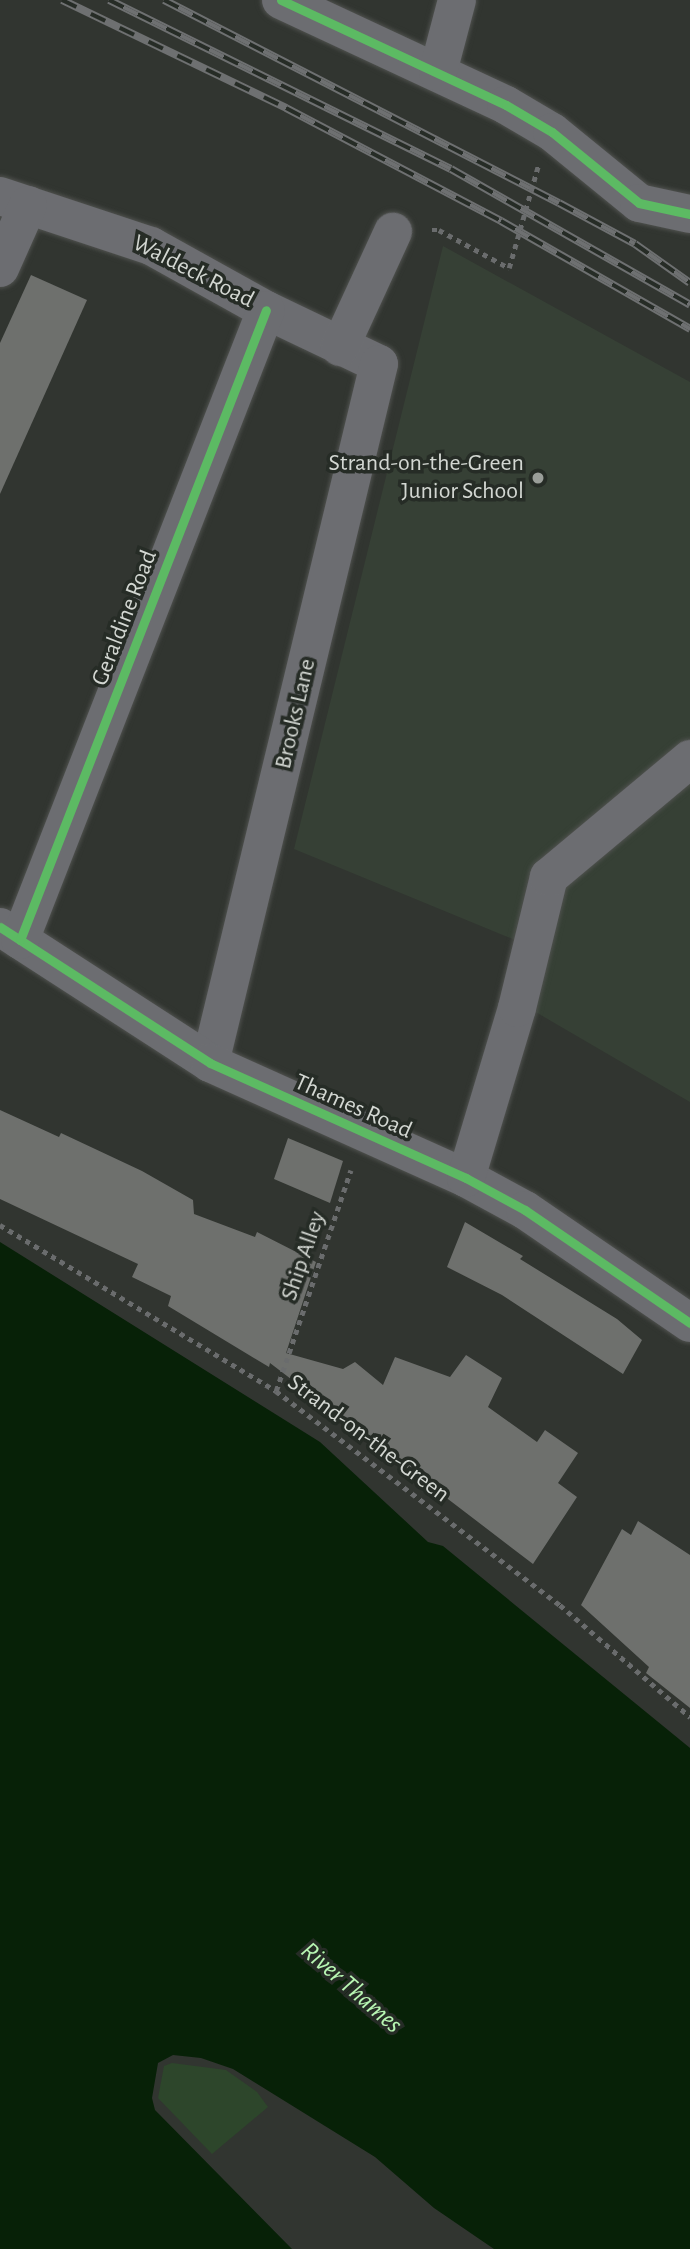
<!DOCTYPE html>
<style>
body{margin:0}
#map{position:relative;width:690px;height:2249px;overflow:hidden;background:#313530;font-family:"Alegreya Sans",sans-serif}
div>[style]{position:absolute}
.built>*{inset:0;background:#364035}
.green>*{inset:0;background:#2d462b}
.water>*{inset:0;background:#072107}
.building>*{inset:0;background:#6e706d}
.path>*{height:4.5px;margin-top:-2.25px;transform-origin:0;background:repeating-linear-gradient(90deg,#6a6c6d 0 5px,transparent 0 10px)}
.roads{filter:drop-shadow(0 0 2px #4f514e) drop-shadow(0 0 2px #4f514e)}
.minor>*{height:38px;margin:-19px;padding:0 19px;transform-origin:19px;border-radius:19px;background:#6c6d71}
.rail>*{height:8px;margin-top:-4px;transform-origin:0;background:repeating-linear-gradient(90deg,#262c26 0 16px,#6e7071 0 32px);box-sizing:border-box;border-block:2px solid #6e7071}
.path-bridge>*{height:4.5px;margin-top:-2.25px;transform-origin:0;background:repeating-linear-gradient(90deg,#6a6c6d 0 5px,transparent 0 10px)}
.cycleway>*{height:9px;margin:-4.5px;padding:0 4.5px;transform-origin:4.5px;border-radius:4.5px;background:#5cba63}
.dots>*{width:19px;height:19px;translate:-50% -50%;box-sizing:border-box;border:4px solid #262c26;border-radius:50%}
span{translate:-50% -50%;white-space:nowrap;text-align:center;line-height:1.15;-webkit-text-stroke:7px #262c26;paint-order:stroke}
.street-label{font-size:24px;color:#d3d7d2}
.poi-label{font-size:24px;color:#d3d7d2}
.right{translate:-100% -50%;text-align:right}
.water-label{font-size:26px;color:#b8f6b3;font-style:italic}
</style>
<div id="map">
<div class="built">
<i style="clip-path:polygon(443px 246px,690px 382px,690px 1102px,515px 1000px,532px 947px,294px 849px)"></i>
</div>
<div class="green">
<i style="clip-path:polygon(172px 2063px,226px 2070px,257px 2092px,268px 2107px,212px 2154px,158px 2098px,164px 2066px)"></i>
</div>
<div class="water">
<i style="clip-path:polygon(0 1242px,320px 1442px,428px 1542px,443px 1546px,690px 1748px,690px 2249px,494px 2249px,434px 2208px,375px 2157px,233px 2069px,201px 2058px,173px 2055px,158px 2063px,152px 2098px,155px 2110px,292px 2249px,0 2249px)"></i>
</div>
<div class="building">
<i style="clip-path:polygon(31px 275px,87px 300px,0 494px,0 343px)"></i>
<i style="clip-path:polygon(0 1110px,59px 1137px,61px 1133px,142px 1171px,193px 1200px,194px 1214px,255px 1237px,257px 1232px,316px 1262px,286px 1353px,343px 1369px,355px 1362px,383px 1385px,395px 1357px,450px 1377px,466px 1355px,502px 1378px,488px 1407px,537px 1442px,545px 1430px,578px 1453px,558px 1483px,577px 1497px,533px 1564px,270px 1363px,269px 1367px,168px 1306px,171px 1296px,132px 1277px,138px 1264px,0 1199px)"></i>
<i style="clip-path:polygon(288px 1138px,343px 1161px,330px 1203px,274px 1179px)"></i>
<i style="clip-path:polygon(465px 1222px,523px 1256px,520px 1259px,617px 1319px,642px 1340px,623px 1374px,502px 1295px,447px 1267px)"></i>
<i style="clip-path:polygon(638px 1521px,690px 1555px,690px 1708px,646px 1673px,649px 1667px,581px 1605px,622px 1529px,631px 1535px)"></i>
</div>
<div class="path">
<i style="left:432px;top:230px;width:7px"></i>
<i style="left:439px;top:230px;width:80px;rotate:28.5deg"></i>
<i style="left:0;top:1225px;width:322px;rotate:31deg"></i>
<i style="left:276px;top:1391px;width:356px;rotate:37deg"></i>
<i style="left:560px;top:1605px;width:172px;rotate:40.7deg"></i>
<i style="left:276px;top:1391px;width:233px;rotate:-71.3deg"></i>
</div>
<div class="roads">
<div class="minor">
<i style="left:281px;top:0;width:248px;rotate:25deg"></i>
<i style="left:506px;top:105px;width:53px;rotate:30.4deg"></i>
<i style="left:552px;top:132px;width:112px;rotate:39.2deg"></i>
<i style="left:639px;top:203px;width:52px;rotate:12.2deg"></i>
<i style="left:438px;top:72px;width:74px;rotate:-75.2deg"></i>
<i style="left:0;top:196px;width:159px;rotate:18.3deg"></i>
<i style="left:151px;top:246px;width:132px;rotate:29.1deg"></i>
<i style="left:266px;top:310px;width:125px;rotate:25.5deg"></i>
<i style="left:379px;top:364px;width:719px;rotate:103.59deg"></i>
<i style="left:0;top:268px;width:69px;rotate:-66deg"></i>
<i style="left:340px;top:347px;width:127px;rotate:-65.3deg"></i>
<i style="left:0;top:927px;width:250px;rotate:32.9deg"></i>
<i style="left:210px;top:1063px;width:281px;rotate:24.2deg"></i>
<i style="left:466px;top:1178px;width:67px;rotate:28.5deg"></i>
<i style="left:525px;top:1210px;width:200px;rotate:34.4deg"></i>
<i style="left:20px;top:940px;width:676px;rotate:-68.67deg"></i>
<i style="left:466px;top:1178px;width:177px;rotate:-73.3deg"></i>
<i style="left:517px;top:1008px;width:135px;rotate:-76.3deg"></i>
<i style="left:549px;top:877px;width:184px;rotate:-39.9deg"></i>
</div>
</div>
<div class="rail">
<i style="left:62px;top:0;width:249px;rotate:25.7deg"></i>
<i style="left:286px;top:108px;width:243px;rotate:27.7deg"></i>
<i style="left:501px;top:221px;width:218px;rotate:29.7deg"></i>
<i style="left:109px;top:0;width:381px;rotate:26.3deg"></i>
<i style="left:451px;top:169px;width:275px;rotate:29.6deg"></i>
<i style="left:164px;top:0;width:444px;rotate:27.2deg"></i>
<i style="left:559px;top:203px;width:86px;rotate:28.3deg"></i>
<i style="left:635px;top:244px;width:67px;rotate:35.3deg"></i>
</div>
<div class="path-bridge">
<i style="left:509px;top:268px;width:109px;rotate:-74.1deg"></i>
</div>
<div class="cycleway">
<i style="left:281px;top:0;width:248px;rotate:25deg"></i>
<i style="left:506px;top:105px;width:53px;rotate:30.4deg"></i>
<i style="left:552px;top:132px;width:112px;rotate:39.2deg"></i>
<i style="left:639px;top:203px;width:52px;rotate:12.2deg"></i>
<i style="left:0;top:927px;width:250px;rotate:32.9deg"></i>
<i style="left:210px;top:1063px;width:281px;rotate:24.2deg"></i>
<i style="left:466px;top:1178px;width:67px;rotate:28.5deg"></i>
<i style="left:525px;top:1210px;width:200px;rotate:34.4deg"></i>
<i style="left:20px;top:940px;width:676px;rotate:-68.67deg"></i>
</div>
<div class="dots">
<i style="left:538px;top:478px;background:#9a9e99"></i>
</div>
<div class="street-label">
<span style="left:193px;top:272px;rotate:27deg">Waldeck Road</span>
<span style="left:125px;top:618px;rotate:-69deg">Geraldine Road</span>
<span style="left:296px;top:714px;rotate:-77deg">Brooks Lane</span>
<span style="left:353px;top:1107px;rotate:24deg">Thames Road</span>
<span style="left:304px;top:1256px;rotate:-71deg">Ship Alley</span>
<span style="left:368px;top:1439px;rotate:37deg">Strand-on-the-Green</span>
</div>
<div class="poi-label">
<span class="right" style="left:524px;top:478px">Strand-on-the-Green<br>Junior School</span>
</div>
<div class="water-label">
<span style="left:351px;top:1988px;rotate:41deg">River Thames</span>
</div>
</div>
